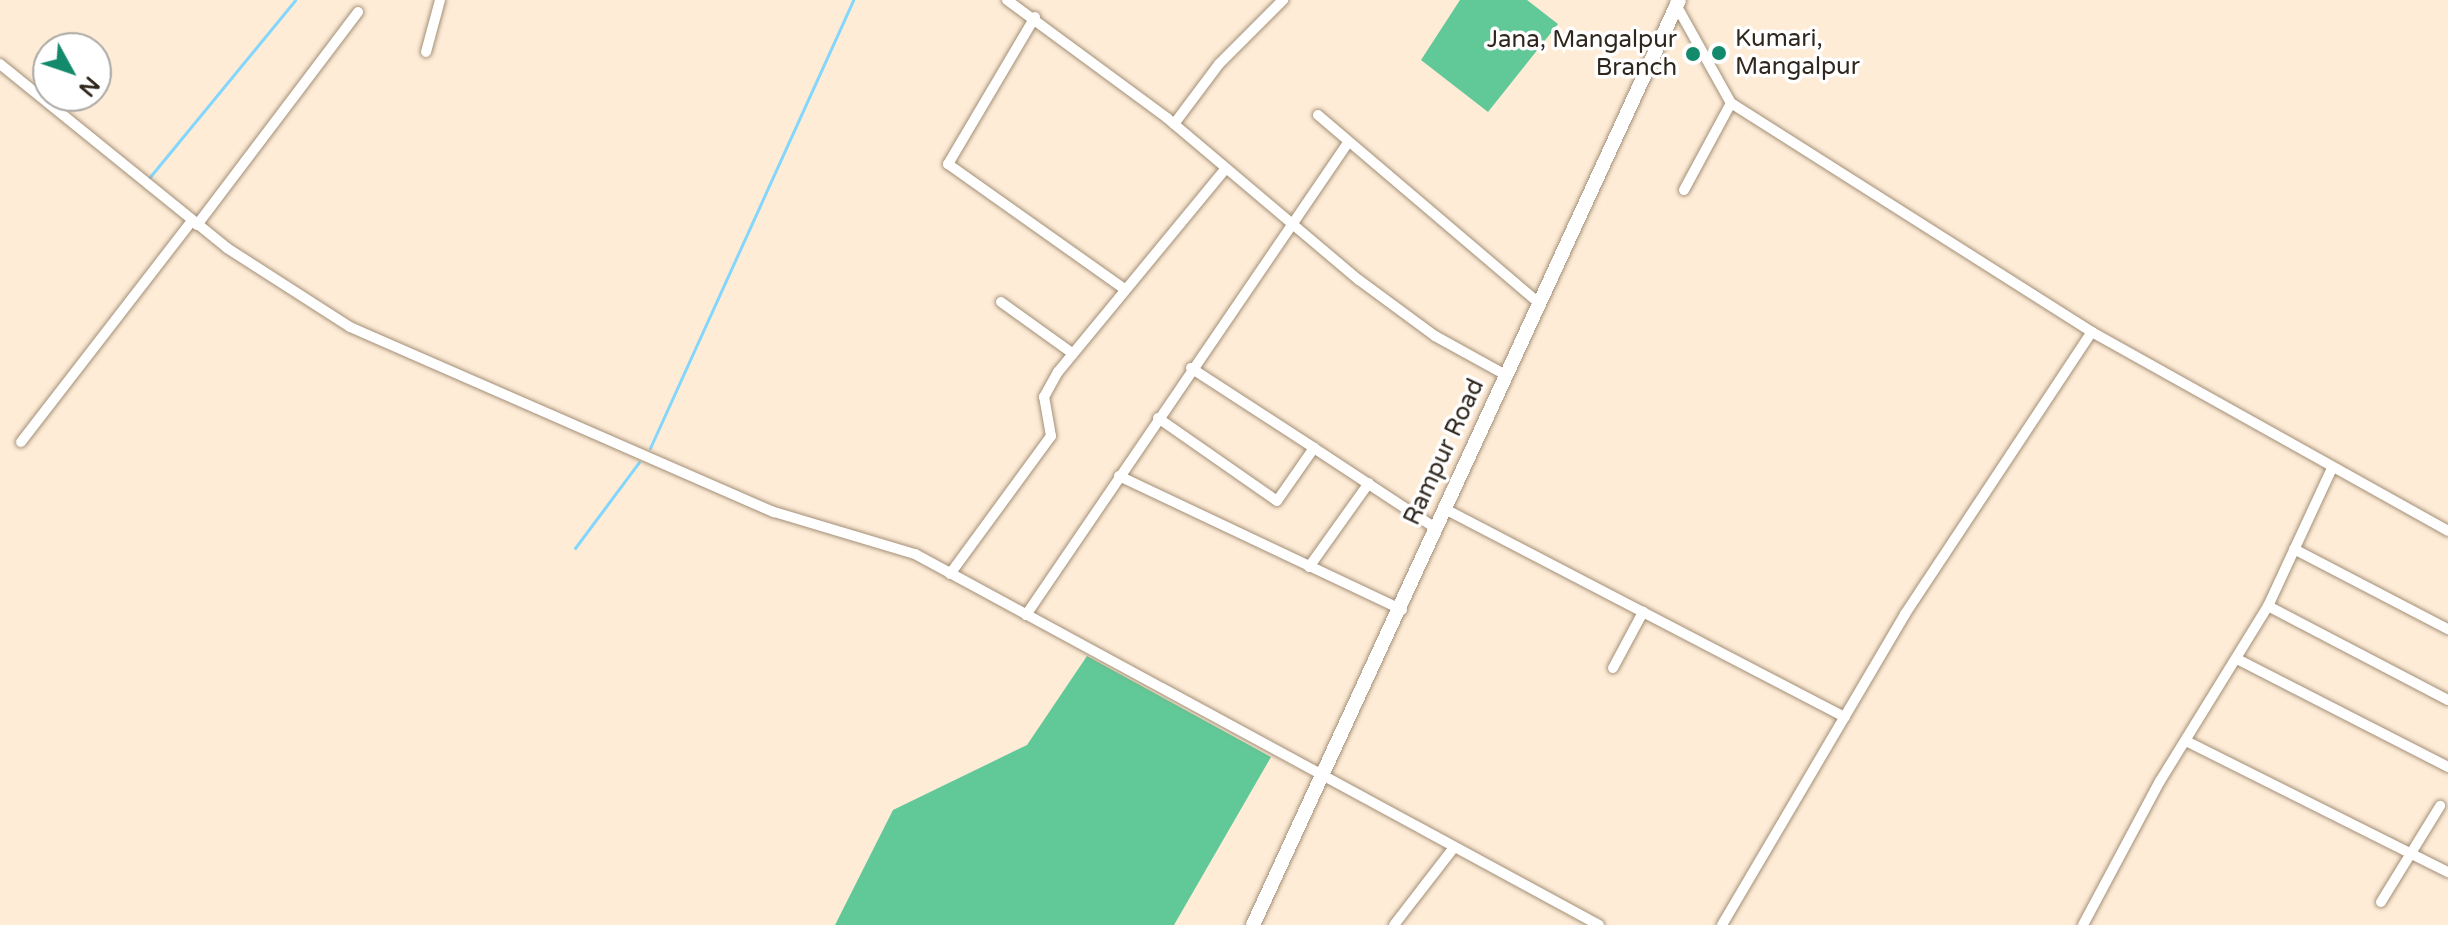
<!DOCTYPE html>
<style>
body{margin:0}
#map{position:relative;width:2448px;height:925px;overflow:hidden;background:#feecd7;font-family:"Varela Round",sans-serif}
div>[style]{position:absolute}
.forest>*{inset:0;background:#61c897}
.stream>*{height:3px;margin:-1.5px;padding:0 1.5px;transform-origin:1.5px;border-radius:1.5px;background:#83d6fc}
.roads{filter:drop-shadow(0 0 2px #a38f77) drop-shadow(0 0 2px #a38f77)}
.street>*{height:10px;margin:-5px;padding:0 5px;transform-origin:5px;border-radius:5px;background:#fff}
.secondary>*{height:14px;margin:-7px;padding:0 7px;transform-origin:7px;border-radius:7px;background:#fff}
.dots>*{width:22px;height:22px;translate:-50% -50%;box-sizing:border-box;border:4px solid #fff;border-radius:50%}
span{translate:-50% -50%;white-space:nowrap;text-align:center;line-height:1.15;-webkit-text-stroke:7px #fff;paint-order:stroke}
.poi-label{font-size:24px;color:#2f271d}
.left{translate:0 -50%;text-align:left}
.right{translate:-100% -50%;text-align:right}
.street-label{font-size:24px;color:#2f271d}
.north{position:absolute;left:32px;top:32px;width:80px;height:80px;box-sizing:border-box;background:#fff;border:2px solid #aca9a5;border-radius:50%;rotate:130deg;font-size:22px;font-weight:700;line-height:32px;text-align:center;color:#2f271d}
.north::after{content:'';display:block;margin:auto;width:28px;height:36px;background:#148a6c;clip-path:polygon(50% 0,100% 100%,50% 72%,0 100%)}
</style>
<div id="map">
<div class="forest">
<i style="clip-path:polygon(1460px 0,1527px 0,1558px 24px,1488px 112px,1421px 60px)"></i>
<i style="clip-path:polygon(1087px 656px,1271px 757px,1174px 925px,835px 925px,893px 810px,1027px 745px)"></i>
</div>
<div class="stream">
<i style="left:149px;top:178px;width:230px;rotate:-50.6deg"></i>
<i style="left:650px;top:448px;width:492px;rotate:-65.6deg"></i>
<i style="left:575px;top:548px;width:107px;rotate:-53.3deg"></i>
</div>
<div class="roads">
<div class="street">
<i style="left:1007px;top:0;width:199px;rotate:36.4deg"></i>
<i style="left:1167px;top:118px;width:251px;rotate:40.2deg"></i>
<i style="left:1359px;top:280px;width:94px;rotate:36.4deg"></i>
<i style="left:1435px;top:336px;width:79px;rotate:28.8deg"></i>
<i style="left:1675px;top:3px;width:115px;rotate:60.8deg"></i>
<i style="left:1731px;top:103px;width:428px;rotate:32.4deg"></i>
<i style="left:2092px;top:332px;width:408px;rotate:29.2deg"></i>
<i style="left:1035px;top:17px;width:171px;rotate:120.6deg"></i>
<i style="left:948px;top:164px;width:213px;rotate:35.3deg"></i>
<i style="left:426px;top:52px;width:54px;rotate:-74.9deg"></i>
<i style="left:0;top:64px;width:292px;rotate:39deg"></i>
<i style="left:227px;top:248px;width:146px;rotate:32.7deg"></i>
<i style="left:350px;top:327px;width:463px;rotate:23.6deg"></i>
<i style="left:774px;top:512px;width:147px;rotate:16.6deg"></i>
<i style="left:915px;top:554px;width:778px;rotate:28.48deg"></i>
<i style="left:1318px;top:115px;width:290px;rotate:40.4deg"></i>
<i style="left:1174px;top:124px;width:75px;rotate:-53.1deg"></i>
<i style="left:1219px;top:64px;width:91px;rotate:-45deg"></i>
<i style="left:1684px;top:190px;width:99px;rotate:-61.6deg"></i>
<i style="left:197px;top:225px;width:267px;rotate:-52.9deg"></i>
<i style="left:1001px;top:302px;width:87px;rotate:35.7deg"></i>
<i style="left:1191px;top:368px;width:147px;rotate:33deg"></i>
<i style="left:1158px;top:418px;width:145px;rotate:34.9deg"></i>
<i style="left:1277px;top:501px;width:65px;rotate:-55.1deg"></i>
<i style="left:1314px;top:448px;width:144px;rotate:33.4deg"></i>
<i style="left:21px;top:442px;width:279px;rotate:-52.3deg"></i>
<i style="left:1119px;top:476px;width:313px;rotate:25.3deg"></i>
<i style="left:1443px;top:508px;width:453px;rotate:27.5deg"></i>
<i style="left:2294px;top:549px;width:174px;rotate:27.5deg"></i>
<i style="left:1309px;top:567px;width:103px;rotate:-54.5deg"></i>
<i style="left:950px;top:574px;width:171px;rotate:-53.8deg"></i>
<i style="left:1051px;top:436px;width:40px;rotate:-100deg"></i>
<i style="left:1044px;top:397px;width:29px;rotate:-61deg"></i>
<i style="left:1058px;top:372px;width:264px;rotate:-50.5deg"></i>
<i style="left:2268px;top:606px;width:203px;rotate:27.6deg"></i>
<i style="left:1026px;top:615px;width:570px;rotate:-55.72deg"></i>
<i style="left:2239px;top:660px;width:235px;rotate:27.1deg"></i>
<i style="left:1613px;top:668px;width:64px;rotate:-61.8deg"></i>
<i style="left:2188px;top:742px;width:291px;rotate:26.6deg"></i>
<i style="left:2381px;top:902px;width:113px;rotate:-58.4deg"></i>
<i style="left:1394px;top:925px;width:95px;rotate:-52.3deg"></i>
<i style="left:1722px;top:925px;width:361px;rotate:-59.5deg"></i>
<i style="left:1905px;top:614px;width:338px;rotate:-56.5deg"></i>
<i style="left:2083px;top:925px;width:163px;rotate:-61.9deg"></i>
<i style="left:2160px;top:781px;width:206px;rotate:-58.3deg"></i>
<i style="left:2268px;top:606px;width:152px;rotate:-65.1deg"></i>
</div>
<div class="secondary">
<i style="left:1253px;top:925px;width:1018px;rotate:-65.27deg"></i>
</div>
</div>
<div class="dots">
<i style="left:1719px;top:53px;background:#148a6c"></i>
<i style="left:1693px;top:54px;background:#148a6c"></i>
</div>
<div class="poi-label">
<span class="left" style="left:1735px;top:53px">Kumari,<br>Mangalpur</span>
<span class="right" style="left:1677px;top:54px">Jana, Mangalpur<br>Branch</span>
</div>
<div class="street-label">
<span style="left:1444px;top:452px;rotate:-65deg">Rampur Road</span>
</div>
<div class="north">N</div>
</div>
